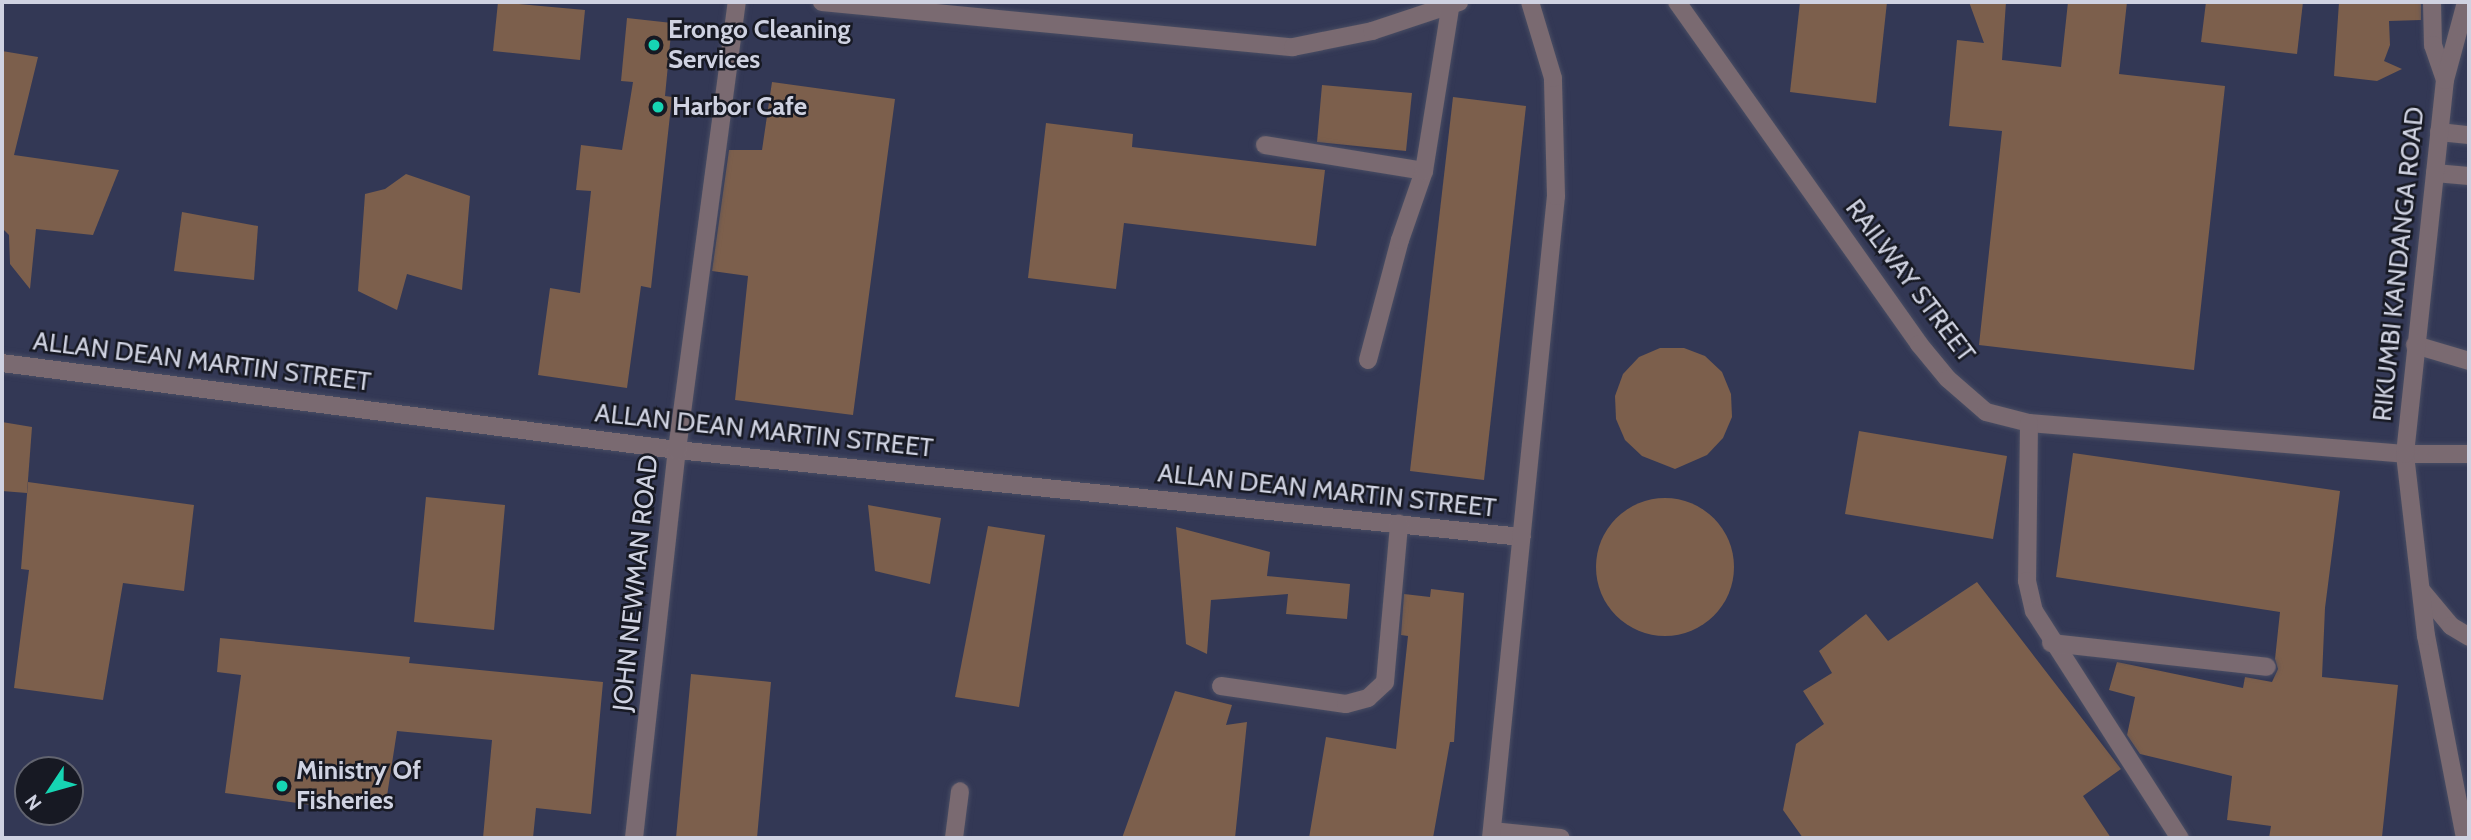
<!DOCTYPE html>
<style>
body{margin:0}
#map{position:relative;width:2471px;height:840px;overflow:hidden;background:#2c3047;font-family:Cabin,sans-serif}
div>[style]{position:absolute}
.built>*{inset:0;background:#333855}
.building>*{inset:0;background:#7c5f4c}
.round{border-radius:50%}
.roads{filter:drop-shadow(0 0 2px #494d63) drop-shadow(0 0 2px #494d63)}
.minor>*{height:18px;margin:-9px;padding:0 9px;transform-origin:9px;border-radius:9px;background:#7a6a71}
.dots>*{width:19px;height:19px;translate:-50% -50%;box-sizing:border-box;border:4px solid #171923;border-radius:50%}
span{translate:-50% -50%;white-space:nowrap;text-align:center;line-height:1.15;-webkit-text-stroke:5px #171923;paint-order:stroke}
.poi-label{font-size:26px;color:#cfd2e1;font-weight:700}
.left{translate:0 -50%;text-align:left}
.street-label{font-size:26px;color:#cfd2e1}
.frame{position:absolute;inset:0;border:4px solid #cfd2e1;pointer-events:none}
.north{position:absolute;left:14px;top:756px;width:70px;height:70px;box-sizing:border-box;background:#171923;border:2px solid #61636f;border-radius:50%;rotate:234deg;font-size:19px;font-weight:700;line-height:28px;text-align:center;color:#cfd2e1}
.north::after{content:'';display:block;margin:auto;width:24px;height:32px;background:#16d5b3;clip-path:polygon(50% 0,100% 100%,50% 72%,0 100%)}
</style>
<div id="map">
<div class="built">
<i style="clip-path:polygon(evenodd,2px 2px,2469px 2px,2469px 838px,2px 838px,2px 2px,28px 770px,70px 770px,70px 812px,28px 812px,28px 770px)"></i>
</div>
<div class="building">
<i style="clip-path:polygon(498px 2px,585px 10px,580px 60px,493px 51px)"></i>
<i style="clip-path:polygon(1800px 2px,1887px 2px,1876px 103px,1790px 92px)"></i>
<i style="clip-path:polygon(1969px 2px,2006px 2px,2002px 60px,2061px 67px,2068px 2px,2127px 2px,2119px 74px,2225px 86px,2194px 370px,1979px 345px,2002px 131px,1949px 126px,1957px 40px,1984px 43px)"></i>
<i style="clip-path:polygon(2206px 2px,2303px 2px,2297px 54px,2201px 42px)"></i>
<i style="clip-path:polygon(2339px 2px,2421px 2px,2421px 20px,2389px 21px,2390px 45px,2384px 61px,2402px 69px,2377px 81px,2334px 76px)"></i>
<i style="clip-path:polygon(627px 18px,672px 23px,665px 96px,672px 97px,651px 288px,641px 286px,627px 388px,538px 375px,550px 288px,580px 293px,591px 191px,576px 190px,581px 145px,622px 150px,633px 82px,621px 81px)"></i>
<i style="clip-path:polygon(2px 51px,38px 57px,14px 155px,119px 170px,93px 235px,36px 229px,30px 289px,10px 264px,9px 235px,2px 228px)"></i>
<i style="clip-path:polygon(772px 82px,895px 99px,853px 415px,735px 400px,748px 276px,712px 271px,729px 150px,762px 150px)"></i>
<i style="clip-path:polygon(1322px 85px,1412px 93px,1406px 151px,1317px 142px)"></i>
<i style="clip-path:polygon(1453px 97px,1526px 106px,1484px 480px,1410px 471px)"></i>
<i style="clip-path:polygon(1046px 123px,1133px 134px,1132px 147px,1325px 170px,1316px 246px,1124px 223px,1116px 289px,1028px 278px)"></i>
<i style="clip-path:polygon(406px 174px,470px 196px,462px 290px,407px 274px,397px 310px,358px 291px,365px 194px,385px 189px)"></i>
<i style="clip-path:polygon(182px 212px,258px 226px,254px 280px,174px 271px)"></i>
<i style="clip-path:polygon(1660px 348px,1684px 348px,1705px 356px,1722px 372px,1731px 394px,1732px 417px,1723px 438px,1707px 455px,1675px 469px,1642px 456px,1625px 440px,1616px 419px,1615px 396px,1623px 374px,1639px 357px)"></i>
<i style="clip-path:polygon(2px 422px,32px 427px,27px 493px,2px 491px)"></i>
<i style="clip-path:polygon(1859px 431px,2007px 456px,1993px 539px,1845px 514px)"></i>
<i style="clip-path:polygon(2073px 453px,2340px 491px,2325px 608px,2322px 677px,2398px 685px,2382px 837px,2269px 838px,2271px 826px,2227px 820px,2232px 776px,2140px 754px,2127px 735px,2135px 697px,2109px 690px,2117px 662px,2243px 688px,2245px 677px,2272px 682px,2278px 669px,2275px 659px,2280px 612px,2056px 577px)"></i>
<i style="clip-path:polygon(28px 482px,194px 505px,184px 591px,123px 583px,103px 700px,14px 688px,29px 570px,21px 569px)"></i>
<i style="clip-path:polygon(426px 497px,505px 505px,494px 630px,414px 622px)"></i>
<i class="round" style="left:1596px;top:498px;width:138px;height:138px"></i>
<i style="clip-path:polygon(868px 505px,941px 518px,930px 584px,875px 571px)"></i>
<i style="clip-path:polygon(988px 526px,1045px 535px,1019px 707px,955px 697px)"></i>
<i style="clip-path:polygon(1176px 527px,1270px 552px,1267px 576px,1350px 584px,1347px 619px,1286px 614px,1288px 594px,1211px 600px,1207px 654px,1186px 644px)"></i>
<i style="clip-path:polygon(1977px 582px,2121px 769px,2083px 796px,2111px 838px,1803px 838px,1783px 810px,1796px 744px,1824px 724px,1803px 691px,1832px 673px,1819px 651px,1866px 614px,1888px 641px)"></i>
<i style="clip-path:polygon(1431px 589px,1464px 593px,1454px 742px,1450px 742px,1433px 838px,1309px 838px,1326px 737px,1396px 749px,1408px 636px,1401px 635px,1404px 594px,1430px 597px)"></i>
<i style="clip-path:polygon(220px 638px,410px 657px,409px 663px,603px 682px,591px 814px,536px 808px,533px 838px,483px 838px,492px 740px,397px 731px,385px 809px,349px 804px,348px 810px,225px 793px,241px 675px,217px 672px)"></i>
<i style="clip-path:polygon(691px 674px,771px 682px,757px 838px,676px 838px)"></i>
<i style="clip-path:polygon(1175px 691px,1232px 705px,1226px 725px,1247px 722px,1235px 838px,1122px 838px)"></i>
</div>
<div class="roads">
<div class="minor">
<i style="left:822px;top:2px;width:473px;rotate:5.5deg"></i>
<i style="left:1293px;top:47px;width:81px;rotate:-11.4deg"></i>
<i style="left:1372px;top:31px;width:92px;rotate:-18.4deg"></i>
<i style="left:1677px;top:2px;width:419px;rotate:54.7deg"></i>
<i style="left:1919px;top:344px;width:45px;rotate:50.4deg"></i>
<i style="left:1948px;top:379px;width:50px;rotate:41deg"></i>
<i style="left:1986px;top:412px;width:44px;rotate:14.3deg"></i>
<i style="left:2029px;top:423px;width:377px;rotate:4.7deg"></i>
<i style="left:2405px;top:454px;width:64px"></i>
<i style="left:2432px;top:2px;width:43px;rotate:88.7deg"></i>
<i style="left:2433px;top:45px;width:37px;rotate:71deg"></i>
<i style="left:2439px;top:132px;width:30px;rotate:6deg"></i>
<i style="left:1265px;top:145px;width:161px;rotate:9.3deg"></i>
<i style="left:2435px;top:173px;width:34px;rotate:5deg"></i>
<i style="left:2415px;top:345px;width:56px;rotate:16.5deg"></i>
<i style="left:1368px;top:360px;width:124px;rotate:-75.1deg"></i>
<i style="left:1400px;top:240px;width:73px;rotate:-70.8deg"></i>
<i style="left:1424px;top:171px;width:165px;rotate:-80.9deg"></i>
<i style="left:2px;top:363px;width:681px;rotate:7.34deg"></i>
<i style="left:677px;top:450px;width:849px;rotate:5.88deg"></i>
<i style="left:2029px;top:423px;width:158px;rotate:90.7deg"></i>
<i style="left:2027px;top:581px;width:31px;rotate:77deg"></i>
<i style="left:2034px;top:611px;width:270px;rotate:57.3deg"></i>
<i style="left:2421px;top:590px;width:47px;rotate:50.2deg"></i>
<i style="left:2451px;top:626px;width:21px;rotate:31deg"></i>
<i style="left:2051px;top:643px;width:217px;rotate:6.3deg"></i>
<i style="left:1221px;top:686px;width:126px;rotate:8.2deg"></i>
<i style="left:1346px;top:704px;width:23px;rotate:-15deg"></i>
<i style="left:1368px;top:698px;width:23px;rotate:-43deg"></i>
<i style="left:1385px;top:682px;width:159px;rotate:-84.9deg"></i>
<i style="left:1492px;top:831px;width:69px;rotate:5.8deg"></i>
<i style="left:634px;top:838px;width:390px;rotate:-83.7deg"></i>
<i style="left:677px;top:450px;width:452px;rotate:-82.4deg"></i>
<i style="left:954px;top:838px;width:47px;rotate:-82.7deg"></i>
<i style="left:1491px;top:838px;width:645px;rotate:-84.22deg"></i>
<i style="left:1556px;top:196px;width:118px;rotate:-91.5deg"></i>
<i style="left:1553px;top:78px;width:79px;rotate:-106.8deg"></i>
<i style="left:2465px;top:838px;width:206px;rotate:-100.9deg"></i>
<i style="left:2426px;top:636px;width:183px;rotate:-96.6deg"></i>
<i style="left:2405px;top:454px;width:376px;rotate:-83.9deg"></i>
<i style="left:2445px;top:80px;width:81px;rotate:-74.9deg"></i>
</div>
</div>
<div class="dots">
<i style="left:654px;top:45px;background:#16d5b3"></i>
<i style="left:658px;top:107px;background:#16d5b3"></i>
<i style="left:282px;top:786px;background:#16d5b3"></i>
</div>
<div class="poi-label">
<span class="left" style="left:668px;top:45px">Erongo Cleaning<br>Services</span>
<span class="left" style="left:672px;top:107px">Harbor Cafe</span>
<span class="left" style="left:296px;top:786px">Ministry Of<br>Fisheries</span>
</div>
<div class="street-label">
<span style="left:2399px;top:264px;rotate:-84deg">RIKUMBI KANDANGA ROAD</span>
<span style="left:1910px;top:281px;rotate:53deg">RAILWAY STREET</span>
<span style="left:202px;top:362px;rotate:7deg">ALLAN DEAN MARTIN STREET</span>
<span style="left:764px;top:431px;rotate:6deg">ALLAN DEAN MARTIN STREET</span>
<span style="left:1327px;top:491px;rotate:6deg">ALLAN DEAN MARTIN STREET</span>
<span style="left:636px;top:583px;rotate:-84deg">JOHN NEWMAN ROAD</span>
</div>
<div class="frame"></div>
<div class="north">N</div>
</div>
